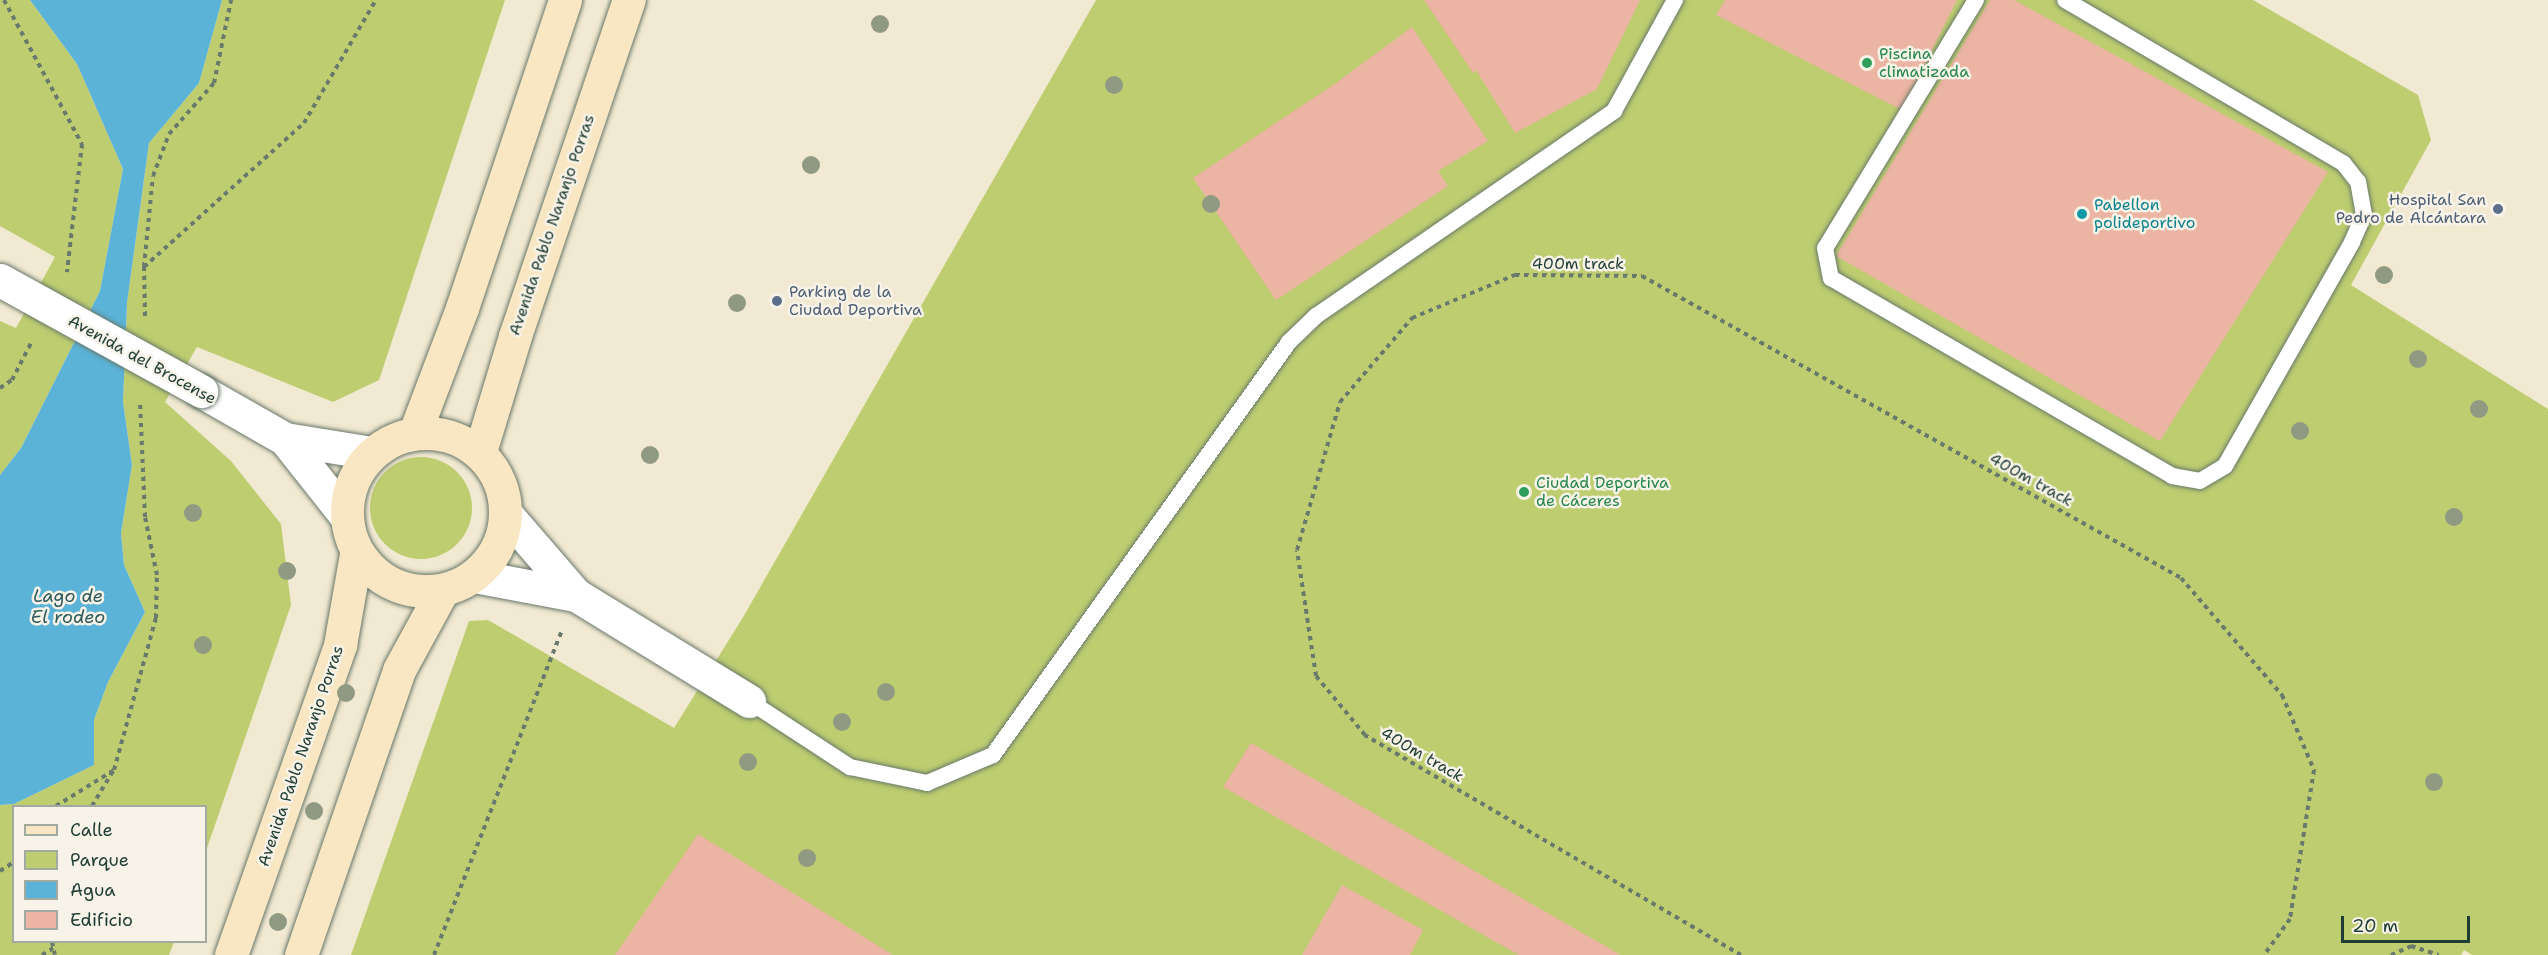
<!DOCTYPE html>
<meta charset="utf-8">
<style>
body{margin:0}
#map{position:relative;width:2548px;height:955px;overflow:hidden;background:#f2e9d2;font-family:"Shantell Sans",sans-serif}
div>[style]{position:absolute}
.green>*{inset:0;background:#bdcd70}
.round{border-radius:50%}
.water>*{inset:0;background:#5bb3d8}
.building>*{inset:0;background:#ecb4a2}
.path>*{height:4px;margin-top:-2px;transform-origin:0;background:repeating-linear-gradient(90deg,#69796b 0 4.5px,transparent 0 9px)}
.roads{filter:drop-shadow(0 0 2px #69796b) drop-shadow(0 0 2px #69796b)}
.service>*{height:16px;margin:-8px;padding:0 8px;transform-origin:8px;border-radius:8px;background:#fff}
.minor>*{height:33px;margin:-16.5px;padding:0 16.5px;transform-origin:16.5px;border-radius:16.5px;background:#fff}
.secondary>*{height:33px;margin:-16.5px;padding:0 16.5px;transform-origin:16.5px;border-radius:16.5px;background:#f9e7c3}
.secondary>.ring{margin:-16.5px;padding:0;box-sizing:content-box;background:none;border:33px solid #f9e7c3;border-radius:50%}
.bridges{filter:drop-shadow(0 0 2px #69796b) drop-shadow(0 0 2px #69796b)}
.minor-bridge>*{height:33px;margin:-16.5px;padding:0 16.5px;transform-origin:16.5px;border-radius:16.5px;background:#fff}
.trees>*{width:18px;height:18px;margin:-9px;border-radius:50%;background:#909a82}
.dots>*{width:16px;height:16px;translate:-50% -50%;box-sizing:border-box;border:3px solid #f7f3e8;border-radius:50%}
span{translate:-50% -50%;white-space:nowrap;text-align:center;line-height:1.15;-webkit-text-stroke:5px #f7f3e8;paint-order:stroke}
.leisure-label{font-size:16px;color:#27864d}
.left{translate:0 -50%;text-align:left}
.service-label{font-size:16px;color:#4e5e75}
.right{translate:-100% -50%;text-align:right}
.culture-label{font-size:16px;color:#0d838f}
.street-label{font-size:16px;color:#1f3d34}
.water-label{font-size:18px;color:#2e5a5d;font-style:italic}
.legend{position:absolute;left:12px;top:805px;width:195px;height:138px;box-sizing:border-box;background:#f7f3e8;border:2px solid #a1aaa0;margin:0;padding:8px 10px;list-style:none;font-size:18px;color:#1f3d34}
.legend li{display:flex;align-items:center;gap:12px;height:30px}
.legend b{width:30px;border:2px solid #a1aaa0}
.scale{position:absolute;left:2341px;top:916px;width:129px;height:27px;box-sizing:border-box;border:3px solid #1f3d34;border-top:0;padding-left:8px;font-size:18px;line-height:21px;white-space:nowrap;color:#1f3d34;-webkit-text-stroke:4px #f7f3e8;paint-order:stroke}
</style>
<div id="map">
<div class="green">
<i style="clip-path:polygon(0 0,30px 0,77px 64px,123px 169px,100px 291px,21px 448px,0 475px,0 321px,16px 328px,55px 257px,0 226px)"></i>
<i style="clip-path:polygon(222px 0,505px 0,379px 380px,333px 402px,197px 347px,165px 402px,231px 461px,281px 524px,291px 605px,206px 851px,206px 806px,14px 806px,14px 942px,174px 942px,169px 955px,0 955px,0 805px,14px 804px,94px 765px,94px 720px,108px 682px,145px 612px,124px 565px,121px 533px,132px 465px,123px 402px,127px 303px,149px 143px,199px 83px)"></i>
<i style="clip-path:polygon(1096px 0,2253px 0,2418px 95px,2431px 140px,2351px 285px,2548px 409px,2548px 955px,2472px 955px,2464px 950px,2461px 955px,351px 955px,469px 621px,488px 620px,674px 728px,742px 619px)"></i>
<i class="round" style="left:370px;top:457px;width:102px;height:102px"></i>
</div>
<div class="water">
<i style="clip-path:polygon(30px 0,222px 0,199px 83px,149px 143px,127px 303px,123px 402px,132px 465px,121px 533px,124px 565px,145px 612px,108px 682px,94px 720px,94px 765px,14px 804px,0 805px,0 475px,21px 448px,100px 291px,123px 169px,77px 64px)"></i>
</div>
<div class="building">
<i style="clip-path:polygon(1424px 0,1640px 0,1597px 89px,1515px 133px,1476px 70px,1473px 73px)"></i>
<i style="clip-path:polygon(1725px 0,1957px 0,1902px 110px,1716px 15px)"></i>
<i style="clip-path:polygon(1990px 0,2014px 0,2328px 172px,2160px 441px,1836px 256px)"></i>
<i style="clip-path:polygon(1412px 27px,1488px 141px,1438px 171px,1448px 186px,1276px 300px,1193px 178px,1336px 83px)"></i>
<i style="clip-path:polygon(1251px 743px,1621px 955px,1519px 955px,1223px 787px)"></i>
<i style="clip-path:polygon(698px 834px,893px 955px,615px 955px)"></i>
<i style="clip-path:polygon(1342px 885px,1423px 930px,1410px 955px,1302px 955px)"></i>
</div>
<div class="path">
<i style="left:4px;top:0;width:164px;rotate:61.6deg"></i>
<i style="left:82px;top:144px;width:129px;rotate:96.7deg"></i>
<i style="left:144px;top:267px;width:215px;rotate:-42deg"></i>
<i style="left:304px;top:123px;width:143px;rotate:-59.7deg"></i>
<i style="left:145px;top:316px;width:49px;rotate:-91.2deg"></i>
<i style="left:144px;top:267px;width:91px;rotate:-84.4deg"></i>
<i style="left:153px;top:176px;width:45px;rotate:-69.1deg"></i>
<i style="left:169px;top:134px;width:68px;rotate:-48.6deg"></i>
<i style="left:214px;top:83px;width:85px;rotate:-78.4deg"></i>
<i style="left:0;top:388px;width:14px;rotate:-34deg"></i>
<i style="left:12px;top:380px;width:42px;rotate:-62.8deg"></i>
<i style="left:56px;top:806px;width:68px;rotate:-31.8deg"></i>
<i style="left:114px;top:770px;width:158px;rotate:-74.6deg"></i>
<i style="left:156px;top:618px;width:43px;rotate:-88.7deg"></i>
<i style="left:157px;top:575px;width:59px;rotate:-101.7deg"></i>
<i style="left:145px;top:517px;width:116px;rotate:-92.5deg"></i>
<i style="left:92px;top:806px;width:41px;rotate:-59deg"></i>
<i style="left:0;top:871px;width:17px;rotate:-33deg"></i>
<i style="left:52px;top:942px;width:13px;rotate:77deg"></i>
<i style="left:42px;top:955px;width:13px;rotate:-32deg"></i>
<i style="left:434px;top:955px;width:347px;rotate:-68.5deg"></i>
<i style="left:1741px;top:955px;width:436px;rotate:-149.7deg"></i>
<i style="left:1365px;top:735px;width:77px;rotate:-129.7deg"></i>
<i style="left:1316px;top:676px;width:127px;rotate:-98.6deg"></i>
<i style="left:1297px;top:550px;width:154px;rotate:-73.8deg"></i>
<i style="left:1340px;top:402px;width:111px;rotate:-49.4deg"></i>
<i style="left:1412px;top:318px;width:112px;rotate:-22.7deg"></i>
<i style="left:1515px;top:275px;width:127px;rotate:0.5deg"></i>
<i style="left:1642px;top:276px;width:618px;rotate:29.26deg"></i>
<i style="left:2181px;top:578px;width:155px;rotate:49.2deg"></i>
<i style="left:2282px;top:695px;width:82px;rotate:66.9deg"></i>
<i style="left:2314px;top:770px;width:151px;rotate:99.2deg"></i>
<i style="left:2290px;top:919px;width:44px;rotate:125.8deg"></i>
<i style="left:2391px;top:955px;width:22px;rotate:-24deg"></i>
<i style="left:2411px;top:946px;width:29px;rotate:18deg"></i>
</div>
<div class="roads">
<div class="service">
<i style="left:1976px;top:0;width:290px;rotate:121.3deg"></i>
<i style="left:1825px;top:248px;width:31px;rotate:79deg"></i>
<i style="left:1831px;top:278px;width:394px;rotate:30.1deg"></i>
<i style="left:2172px;top:476px;width:28px;rotate:10deg"></i>
<i style="left:2200px;top:481px;width:29px;rotate:-31deg"></i>
<i style="left:2225px;top:466px;width:257px;rotate:-60.4deg"></i>
<i style="left:2352px;top:242px;width:30px;rotate:-66deg"></i>
<i style="left:2364px;top:215px;width:34px;rotate:-100deg"></i>
<i style="left:2358px;top:182px;width:24px;rotate:-128deg"></i>
<i style="left:2343px;top:163px;width:322px;rotate:-149.6deg"></i>
<i style="left:749px;top:701px;width:121px;rotate:33.2deg"></i>
<i style="left:850px;top:767px;width:79px;rotate:11.7deg"></i>
<i style="left:927px;top:783px;width:72px;rotate:-23deg"></i>
<i style="left:993px;top:755px;width:508px;rotate:-54.37deg"></i>
<i style="left:1289px;top:342px;width:37px;rotate:-44deg"></i>
<i style="left:1316px;top:316px;width:362px;rotate:-34.5deg"></i>
<i style="left:1614px;top:111px;width:127px;rotate:-61.2deg"></i>
</div>
<div class="minor">
<i style="left:201px;top:391px;width:97px;rotate:29.7deg"></i>
<i style="left:285px;top:439px;width:88px;rotate:9.1deg"></i>
<i style="left:285px;top:439px;width:97px;rotate:51.7deg"></i>
<i style="left:506px;top:514px;width:107px;rotate:49.2deg"></i>
<i style="left:576px;top:595px;width:203px;rotate:31.5deg"></i>
<i style="left:475px;top:576px;width:103px;rotate:10.7deg"></i>
</div>
<div class="secondary">
<i style="left:415px;top:432px;width:133px;rotate:-69.2deg"></i>
<i style="left:462px;top:308px;width:325px;rotate:-71.5deg"></i>
<i class="ring" style="left:347px;top:433px;width:125px;height:125px"></i>
<i style="left:480px;top:452px;width:121px;rotate:-73.2deg"></i>
<i style="left:515px;top:336px;width:355px;rotate:-71.3deg"></i>
<i style="left:231px;top:955px;width:329px;rotate:-70.6deg"></i>
<i style="left:340px;top:645px;width:92px;rotate:-80deg"></i>
<i style="left:301px;top:955px;width:301px;rotate:-71deg"></i>
<i style="left:399px;top:670px;width:90px;rotate:-61.4deg"></i>
</div>
</div>
<div class="bridges">
<div class="minor-bridge">
<i style="left:0;top:280px;width:230px;rotate:28.9deg"></i>
</div>
</div>
<div class="trees">
<i style="left:880px;top:24px"></i>
<i style="left:1114px;top:85px"></i>
<i style="left:811px;top:165px"></i>
<i style="left:1211px;top:204px"></i>
<i style="left:2384px;top:275px"></i>
<i style="left:737px;top:303px"></i>
<i style="left:2418px;top:359px"></i>
<i style="left:2479px;top:409px"></i>
<i style="left:2300px;top:431px"></i>
<i style="left:650px;top:455px"></i>
<i style="left:193px;top:513px"></i>
<i style="left:2454px;top:517px"></i>
<i style="left:287px;top:571px"></i>
<i style="left:203px;top:645px"></i>
<i style="left:886px;top:692px"></i>
<i style="left:346px;top:693px"></i>
<i style="left:842px;top:722px"></i>
<i style="left:748px;top:762px"></i>
<i style="left:2434px;top:782px"></i>
<i style="left:314px;top:811px"></i>
<i style="left:807px;top:858px"></i>
<i style="left:278px;top:922px"></i>
</div>
<div class="dots">
<i style="left:1867px;top:63px;background:#2e9e5b"></i>
<i style="left:2498px;top:209px;background:#5c6f8a"></i>
<i style="left:2082px;top:214px;background:#0f9aa8"></i>
<i style="left:777px;top:301px;background:#5c6f8a"></i>
<i style="left:1524px;top:492px;background:#2e9e5b"></i>
</div>
<div class="leisure-label">
<span class="left" style="left:1879px;top:63px">Piscina<br>climatizada</span>
<span class="left" style="left:1536px;top:492px">Ciudad Deportiva<br>de Cáceres</span>
</div>
<div class="service-label">
<span class="right" style="left:2486px;top:209px">Hospital San<br>Pedro de Alcántara</span>
<span class="left" style="left:789px;top:301px">Parking de la<br>Ciudad Deportiva</span>
</div>
<div class="culture-label">
<span class="left" style="left:2094px;top:214px">Pabellon<br>polideportivo</span>
</div>
<div class="street-label">
<span style="left:552px;top:225px;rotate:-71deg">Avenida Pablo Naranjo Porras</span>
<span style="left:1578px;top:264px">400m track</span>
<span style="left:142px;top:360px;rotate:29deg">Avenida del Brocense</span>
<span style="left:2031px;top:480px;rotate:29deg">400m track</span>
<span style="left:1422px;top:755px;rotate:30deg">400m track</span>
<span style="left:301px;top:756px;rotate:-71deg">Avenida Pablo Naranjo Porras</span>
</div>
<div class="water-label">
<span style="left:68px;top:607px">Lago de<br>El rodeo</span>
</div>
<ul class="legend">
<li><b style="height:8px;background:#f9e7c3"></b>Calle</li>
<li><b style="height:16px;background:#bdcd70"></b>Parque</li>
<li><b style="height:16px;background:#5bb3d8"></b>Agua</li>
<li><b style="height:16px;background:#ecb4a2"></b>Edificio</li>
</ul>
<div class="scale">20 m</div>
</div>
